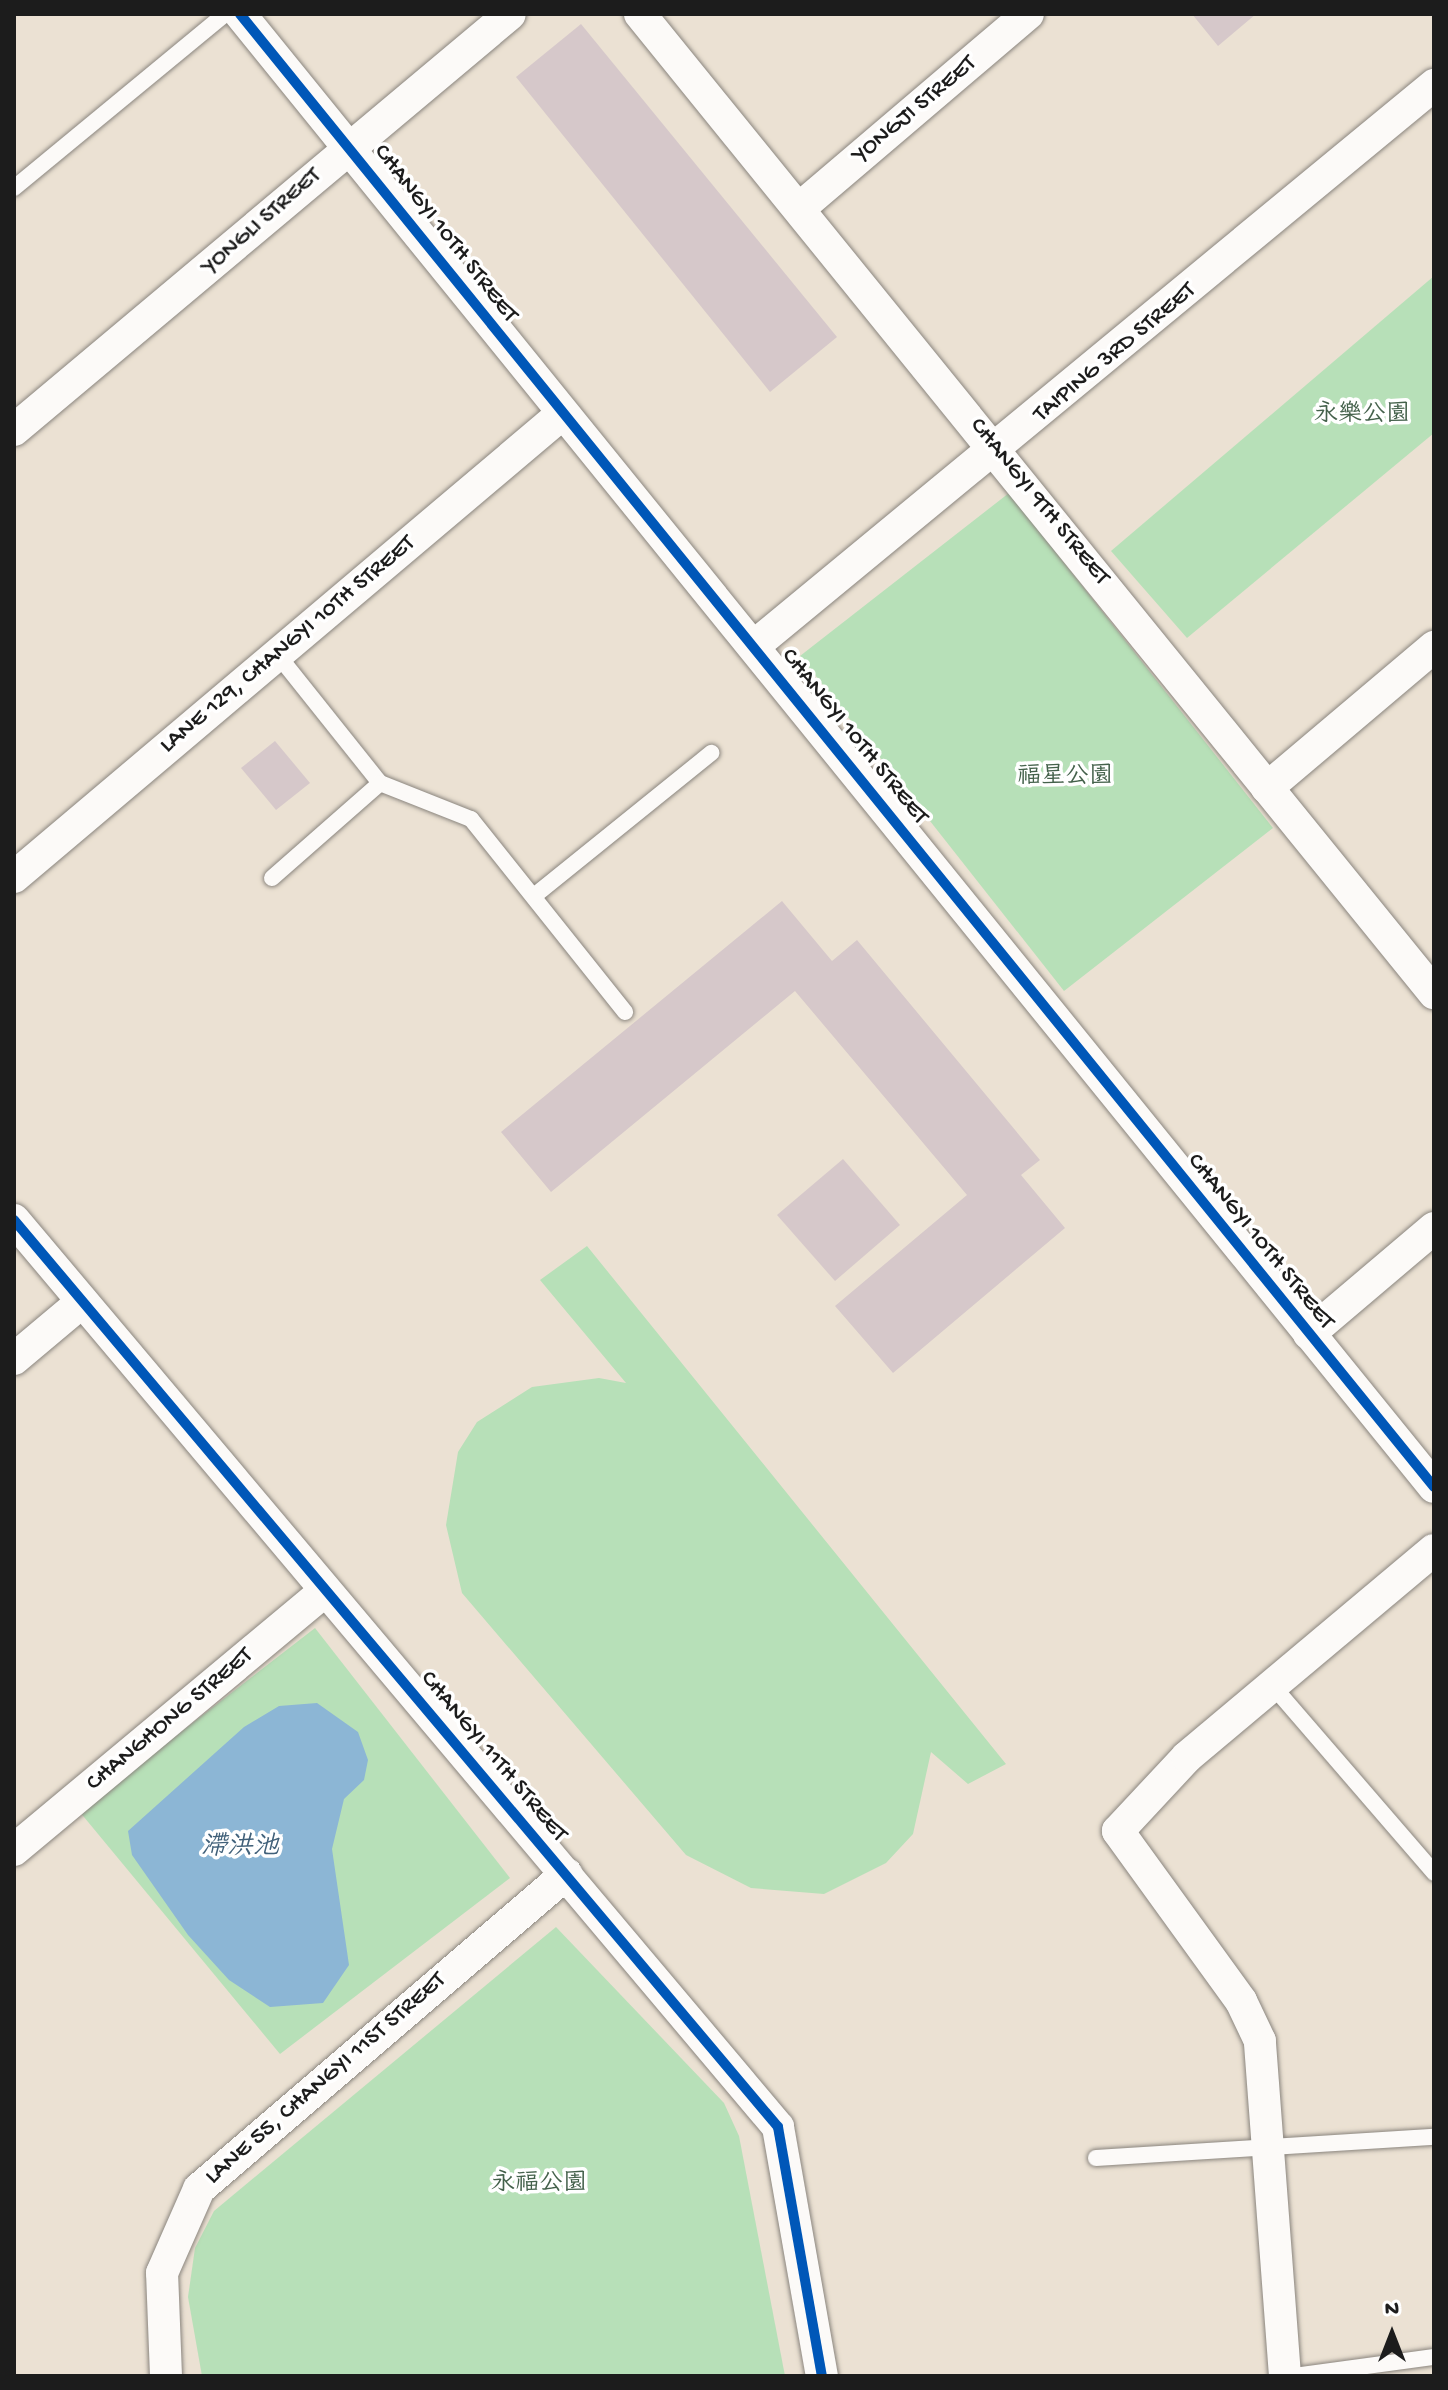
<!DOCTYPE html>
<meta charset="utf-8">
<style>
body{margin:0}
#map{position:relative;width:1448px;height:2390px;overflow:hidden;background:#ebe1d3;font-family:"Gochi Hand","LXGW WenKai TC",sans-serif}
div>[style]{position:absolute}
.green>*{inset:0;background:#b7e0b8}
.water>*{inset:0;background:#8cb6d5}
.building>*{inset:0;background:#d6c8ca}
.roads{filter:drop-shadow(0 0 2px #8a857e) drop-shadow(0 0 2px #8a857e)}
.lane>*{height:16px;margin:-8px;padding:0 8px;transform-origin:8px;border-radius:8px;background:#fcfaf8}
.street>*{height:32px;margin:-16px;padding:0 16px;transform-origin:16px;border-radius:16px;background:#fcfaf8}
.cycleway>*{height:10px;margin:-5px;padding:0 5px;transform-origin:5px;border-radius:5px;background:#0057b8}
span{translate:-50% -50%;white-space:nowrap;text-align:center;line-height:1.15;-webkit-text-stroke:7px #fff;paint-order:stroke}
.street-label{font-size:24px;color:#1c1c1c}
.park-label{font-size:24px;color:#44614b}
.water-label{font-size:26px;color:#406079;font-style:italic}
.frame{position:absolute;inset:0;border:16px solid #1c1c1c;pointer-events:none}
.north{position:absolute;left:1352px;top:2294px;width:80px;height:80px;-webkit-text-stroke:6px #fff;paint-order:stroke;rotate:0deg;font-size:22px;font-weight:700;line-height:32px;text-align:center;color:#1c1c1c}
.north::after{content:'';display:block;margin:auto;width:28px;height:36px;background:#1c1c1c;clip-path:polygon(50% 0,100% 100%,50% 72%,0 100%)}
</style>
<div id="map">
<div class="green">
<i style="clip-path:polygon(1434px 276px,1434px 433px,1187px 638px,1111px 551px)"></i>
<i style="clip-path:polygon(1009px 493px,1273px 828px,1064px 991px,800px 656px)"></i>
<i style="clip-path:polygon(587px 1246px,1006px 1764px,968px 1784px,931px 1752px,913px 1834px,886px 1863px,824px 1894px,751px 1888px,686px 1855px,462px 1593px,446px 1525px,458px 1452px,477px 1422px,532px 1387px,599px 1378px,626px 1383px,540px 1280px)"></i>
<i style="clip-path:polygon(315px 1628px,510px 1878px,280px 2054px,79px 1811px)"></i>
<i style="clip-path:polygon(556px 1927px,724px 2103px,739px 2136px,785px 2376px,202px 2376px,188px 2297px,195px 2248px,214px 2211px)"></i>
</div>
<div class="water">
<i style="clip-path:polygon(317px 1703px,358px 1732px,368px 1760px,364px 1780px,344px 1799px,332px 1849px,349px 1965px,323px 2003px,270px 2007px,229px 1980px,188px 1935px,132px 1855px,128px 1831px,244px 1727px,279px 1706px)"></i>
</div>
<div class="building">
<i style="clip-path:polygon(1192px 14px,1256px 14px,1218px 46px)"></i>
<i style="clip-path:polygon(581px 24px,837px 337px,770px 392px,516px 77px)"></i>
<i style="clip-path:polygon(275px 741px,310px 783px,276px 810px,241px 768px)"></i>
<i style="clip-path:polygon(782px 901px,832px 961px,857px 940px,1040px 1160px,1021px 1175px,1065px 1228px,893px 1373px,835px 1306px,967px 1195px,795px 991px,551px 1192px,501px 1132px)"></i>
<i style="clip-path:polygon(843px 1159px,900px 1225px,835px 1281px,777px 1215px)"></i>
</div>
<div class="roads">
<div class="lane">
<i style="left:14px;top:188px;width:273px;rotate:-39.5deg"></i>
<i style="left:277px;top:654px;width:165px;rotate:51.4deg"></i>
<i style="left:380px;top:783px;width:98px;rotate:21.6deg"></i>
<i style="left:471px;top:819px;width:247px;rotate:51.4deg"></i>
<i style="left:272px;top:878px;width:144px;rotate:-41.3deg"></i>
<i style="left:534px;top:896px;width:228px;rotate:-38.9deg"></i>
<i style="left:1272px;top:1685px;width:248px;rotate:49.2deg"></i>
<i style="left:1096px;top:2158px;width:339px;rotate:-3.6deg"></i>
<i style="left:1293px;top:2376px;width:142px;rotate:-7.7deg"></i>
</div>
<div class="street">
<i style="left:240px;top:14px;width:1896px;rotate:50.97deg"></i>
<i style="left:640px;top:14px;width:1261px;rotate:50.96deg"></i>
<i style="left:801px;top:207px;width:298px;rotate:-40.4deg"></i>
<i style="left:14px;top:430px;width:647px;rotate:-39.99deg"></i>
<i style="left:754px;top:646px;width:882px;rotate:-39.52deg"></i>
<i style="left:1267px;top:788px;width:219px;rotate:-40.2deg"></i>
<i style="left:14px;top:877px;width:717px;rotate:-40.19deg"></i>
<i style="left:14px;top:1220px;width:1186px;rotate:49.89deg"></i>
<i style="left:778px;top:2127px;width:253px;rotate:80deg"></i>
<i style="left:1309px;top:1334px;width:164px;rotate:-40.3deg"></i>
<i style="left:14px;top:1359px;width:89px;rotate:-40deg"></i>
<i style="left:14px;top:1850px;width:405px;rotate:-39.8deg"></i>
<i style="left:166px;top:2376px;width:103px;rotate:-92.2deg"></i>
<i style="left:162px;top:2273px;width:92px;rotate:-66.2deg"></i>
<i style="left:199px;top:2189px;width:484px;rotate:-40.6deg"></i>
<i style="left:1285px;top:2376px;width:336px;rotate:-94.3deg"></i>
<i style="left:1260px;top:2041px;width:44px;rotate:-115.4deg"></i>
<i style="left:1241px;top:2001px;width:210px;rotate:-125.9deg"></i>
<i style="left:1118px;top:1831px;width:101px;rotate:-47deg"></i>
<i style="left:1187px;top:1757px;width:322px;rotate:-40deg"></i>
</div>
</div>
<div class="cycleway">
<i style="left:240px;top:14px;width:1896px;rotate:50.97deg"></i>
<i style="left:14px;top:1220px;width:1186px;rotate:49.89deg"></i>
<i style="left:778px;top:2127px;width:253px;rotate:80deg"></i>
</div>
<div class="street-label">
<span style="left:915px;top:110px;rotate:-40deg">YONGJI STREET</span>
<span style="left:262px;top:222px;rotate:-41deg">YONGLI STREET</span>
<span style="left:445px;top:234px;rotate:52deg">CHANGYI 10TH STREET</span>
<span style="left:1115px;top:353px;rotate:-40deg">TAIPING 3RD STREET</span>
<span style="left:1039px;top:502px;rotate:51deg">CHANGYI 9TH STREET</span>
<span style="left:288px;top:645px;rotate:-40deg">LANE 129, CHANGYI 10TH STREET</span>
<span style="left:854px;top:737px;rotate:51deg">CHANGYI 10TH STREET</span>
<span style="left:1260px;top:1242px;rotate:51deg">CHANGYI 10TH STREET</span>
<span style="left:170px;top:1720px;rotate:-40deg">CHANGHONG STREET</span>
<span style="left:493px;top:1757px;rotate:50deg">CHANGYI 11TH STREET</span>
<span style="left:326px;top:2079px;rotate:-41deg">LANE 55, CHANGYI 11ST STREET</span>
</div>
<div class="park-label">
<span style="left:1362px;top:416px">永樂公園</span>
<span style="left:1065px;top:778px">福星公園</span>
<span style="left:539px;top:2185px">永福公園</span>
</div>
<div class="water-label">
<span style="left:240px;top:1849px">滯洪池</span>
</div>
<div class="frame"></div>
<div class="north">N</div>
</div>
